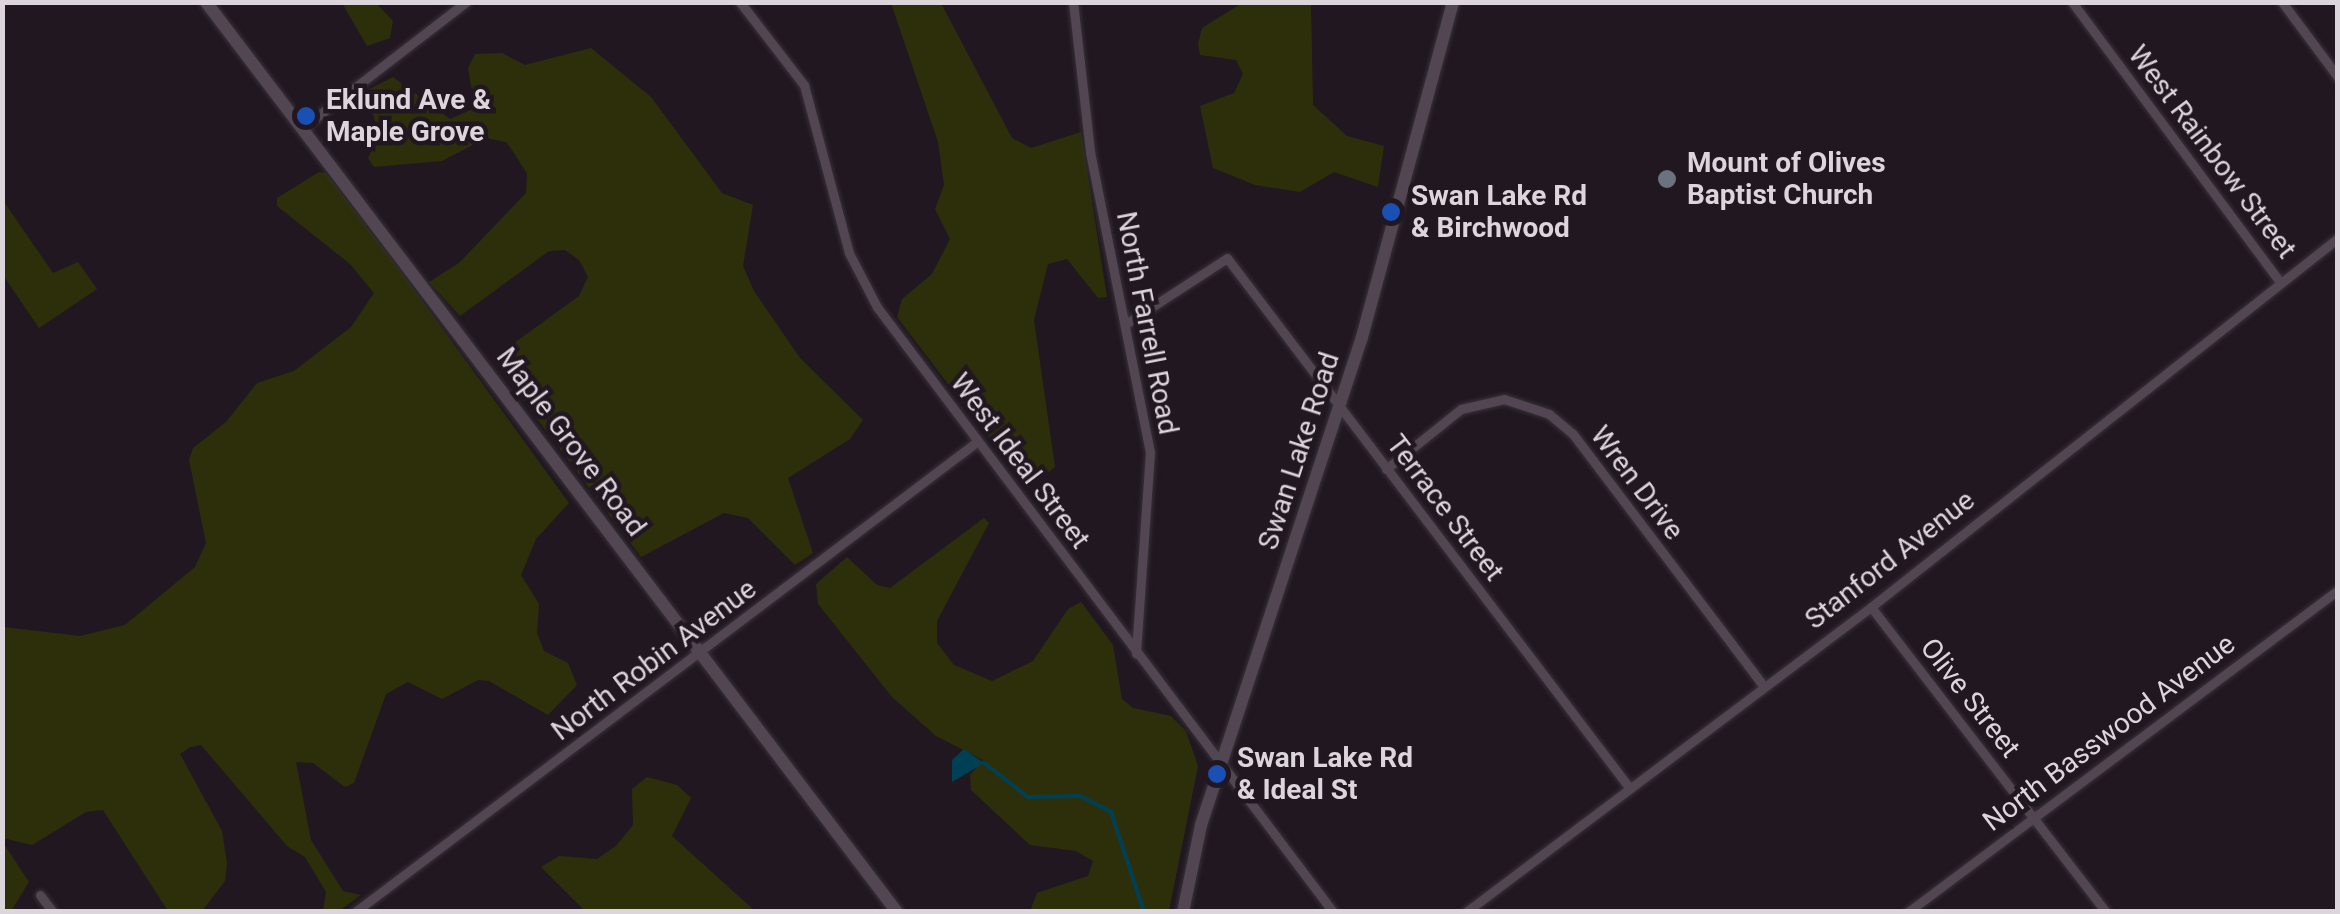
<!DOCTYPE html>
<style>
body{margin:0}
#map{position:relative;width:2340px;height:914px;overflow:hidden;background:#211721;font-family:Roboto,sans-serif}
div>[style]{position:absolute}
.green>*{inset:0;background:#2d2f0b}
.water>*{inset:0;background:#004055}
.stream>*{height:4px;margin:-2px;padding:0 2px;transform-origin:2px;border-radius:2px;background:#004055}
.roads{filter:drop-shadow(0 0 2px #383238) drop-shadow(0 0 2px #383238)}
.street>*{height:9px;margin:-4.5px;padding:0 4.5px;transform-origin:4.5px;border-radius:4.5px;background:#514651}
.secondary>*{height:12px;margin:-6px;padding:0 6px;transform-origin:6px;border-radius:6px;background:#514651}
.dots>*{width:28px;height:28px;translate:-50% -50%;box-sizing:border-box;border:5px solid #211721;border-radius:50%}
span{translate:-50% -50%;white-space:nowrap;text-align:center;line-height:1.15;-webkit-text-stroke:9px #211721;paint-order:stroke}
.poi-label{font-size:28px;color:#dcd5dc;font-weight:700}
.left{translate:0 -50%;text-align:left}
.street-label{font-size:28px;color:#dcd5dc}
.frame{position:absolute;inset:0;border:5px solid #dcd5dc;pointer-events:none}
</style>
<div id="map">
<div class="green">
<i style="clip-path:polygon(342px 3px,376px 3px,393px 21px,390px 38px,367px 46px)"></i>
<i style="clip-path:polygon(891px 3px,941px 3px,1012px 138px,1031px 148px,1081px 132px,1107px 297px,1098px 298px,1067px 259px,1048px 264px,1034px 320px,1055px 467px,1032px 485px,1025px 485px,897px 317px,902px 299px,932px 274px,950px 239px,935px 209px,944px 185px,938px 142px)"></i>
<i style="clip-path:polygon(1242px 3px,1311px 3px,1313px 105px,1347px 136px,1384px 146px,1378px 187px,1334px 172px,1300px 192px,1255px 185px,1213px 168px,1200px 106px,1234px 93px,1243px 74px,1236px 60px,1200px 55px,1198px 44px,1202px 28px)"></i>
<i style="clip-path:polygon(591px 48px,651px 97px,722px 193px,753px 205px,743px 266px,754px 291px,800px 358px,863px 420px,850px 439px,788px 478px,813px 553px,795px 565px,748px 518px,724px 513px,641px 557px,492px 359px,579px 296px,588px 277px,579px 260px,565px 250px,549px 251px,460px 316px,429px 282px,459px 263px,526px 193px,527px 174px,514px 153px,506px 142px,486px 138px,442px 161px,374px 167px,368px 158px,379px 136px,373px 114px,340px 104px,393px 77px,450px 119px,475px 108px,468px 68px,475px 54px,502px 53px,525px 65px)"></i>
<i style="clip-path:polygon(319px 172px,326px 173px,400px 270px,569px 503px,536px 539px,521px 575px,539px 604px,537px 633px,544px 651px,568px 663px,577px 685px,548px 715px,489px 681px,478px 680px,442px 699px,408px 682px,386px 694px,354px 783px,345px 787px,313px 763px,296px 762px,311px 840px,343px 891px,361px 895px,339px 911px,323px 911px,326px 892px,305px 857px,287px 846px,201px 745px,190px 747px,180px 754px,222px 831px,227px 863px,225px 881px,202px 911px,168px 911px,103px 810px,86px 812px,32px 845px,3px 838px,3px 627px,80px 636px,125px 625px,195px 567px,206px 543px,189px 460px,193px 448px,226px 422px,257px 383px,294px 371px,351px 327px,374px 293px,350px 264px,277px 206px,277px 198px)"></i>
<i style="clip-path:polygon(2px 199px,53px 273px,78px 262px,97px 289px,39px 328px,3px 275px)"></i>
<i style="clip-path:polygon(984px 518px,989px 523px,937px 621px,937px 643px,954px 665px,992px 681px,1033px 661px,1068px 609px,1081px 602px,1113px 645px,1122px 699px,1133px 708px,1171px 716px,1186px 731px,1198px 766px,1169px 911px,1030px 911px,1037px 893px,1088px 876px,1093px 861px,1076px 851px,1030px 845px,971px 790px,970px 775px,983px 760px,936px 736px,892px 697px,818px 604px,816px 584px,847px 557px,877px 585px,890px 588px)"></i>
<i style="clip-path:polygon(647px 777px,677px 785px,691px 798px,672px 836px,755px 911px,585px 911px,541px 867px,559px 856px,597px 859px,616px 846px,633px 825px,632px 789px)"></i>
<i style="clip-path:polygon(2px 841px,29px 882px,11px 911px,3px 911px)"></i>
</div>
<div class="water">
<i style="clip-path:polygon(964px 749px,984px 763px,952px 782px,952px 760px)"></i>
</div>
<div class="stream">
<i style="left:984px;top:763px;width:56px;rotate:37.7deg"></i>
<i style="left:1028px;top:797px;width:52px;rotate:-1.1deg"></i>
<i style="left:1080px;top:796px;width:35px;rotate:27deg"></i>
<i style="left:1111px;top:812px;width:105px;rotate:71.7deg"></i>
</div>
<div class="roads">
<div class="street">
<i style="left:740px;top:2px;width:105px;rotate:52.4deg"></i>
<i style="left:804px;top:85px;width:174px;rotate:75deg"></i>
<i style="left:849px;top:253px;width:61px;rotate:62.6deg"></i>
<i style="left:877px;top:307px;width:758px;rotate:52.99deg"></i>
<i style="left:1073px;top:2px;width:151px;rotate:83.5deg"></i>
<i style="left:1090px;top:152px;width:306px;rotate:78.7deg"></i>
<i style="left:1150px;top:452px;width:202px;rotate:94deg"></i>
<i style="left:2072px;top:2px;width:347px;rotate:53.4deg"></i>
<i style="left:2282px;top:2px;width:94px;rotate:53.3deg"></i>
<i style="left:301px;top:129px;width:208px;rotate:-37.6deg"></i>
<i style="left:1127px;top:323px;width:119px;rotate:-33deg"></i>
<i style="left:1227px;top:258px;width:663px;rotate:52.78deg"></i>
<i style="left:1386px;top:469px;width:96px;rotate:-38.7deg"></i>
<i style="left:1461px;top:409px;width:44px;rotate:-13.1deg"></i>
<i style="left:1504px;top:399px;width:47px;rotate:18.4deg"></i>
<i style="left:1549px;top:414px;width:31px;rotate:40deg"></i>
<i style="left:1573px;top:434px;width:313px;rotate:52.9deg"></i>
<i style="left:1871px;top:607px;width:385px;rotate:52.4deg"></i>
<i style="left:40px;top:895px;width:21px;rotate:53deg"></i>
<i style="left:355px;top:912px;width:781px;rotate:-37.09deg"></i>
<i style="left:1466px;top:912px;width:507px;rotate:-36.98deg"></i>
<i style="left:1871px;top:607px;width:595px;rotate:-38.31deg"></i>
<i style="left:1908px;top:912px;width:537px;rotate:-36.83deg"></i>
</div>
<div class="secondary">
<i style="left:206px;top:2px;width:1143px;rotate:52.79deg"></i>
<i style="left:1183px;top:912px;width:89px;rotate:-78.3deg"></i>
<i style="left:1201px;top:825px;width:514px;rotate:-71.74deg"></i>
<i style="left:1362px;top:337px;width:347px;rotate:-74.8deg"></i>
</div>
</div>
<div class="dots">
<i style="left:306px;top:116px;background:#1a4fb4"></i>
<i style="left:1667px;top:179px;background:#6b7280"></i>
<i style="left:1391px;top:212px;background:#1a4fb4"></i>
<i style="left:1217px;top:774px;background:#1a4fb4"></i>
</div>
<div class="poi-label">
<span class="left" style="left:326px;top:116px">Eklund Ave &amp;<br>Maple Grove</span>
<span class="left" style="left:1687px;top:179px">Mount of Olives<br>Baptist Church</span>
<span class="left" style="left:1411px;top:212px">Swan Lake Rd<br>&amp; Birchwood</span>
<span class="left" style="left:1237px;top:774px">Swan Lake Rd<br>&amp; Ideal St</span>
</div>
<div class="street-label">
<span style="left:2212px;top:152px;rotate:53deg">West Rainbow Street</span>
<span style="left:1147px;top:323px;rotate:79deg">North Farrell Road</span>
<span style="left:571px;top:442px;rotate:53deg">Maple Grove Road</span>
<span style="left:1299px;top:451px;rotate:-72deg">Swan Lake Road</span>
<span style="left:1020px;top:461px;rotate:53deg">West Ideal Street</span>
<span style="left:1637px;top:483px;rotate:53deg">Wren Drive</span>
<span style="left:1445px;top:508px;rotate:53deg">Terrace Street</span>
<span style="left:1890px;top:560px;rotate:-38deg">Stanford Avenue</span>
<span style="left:654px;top:660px;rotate:-37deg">North Robin Avenue</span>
<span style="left:1970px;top:698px;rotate:52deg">Olive Street</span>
<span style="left:2109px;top:733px;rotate:-37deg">North Basswood Avenue</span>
</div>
<div class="frame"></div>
</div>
